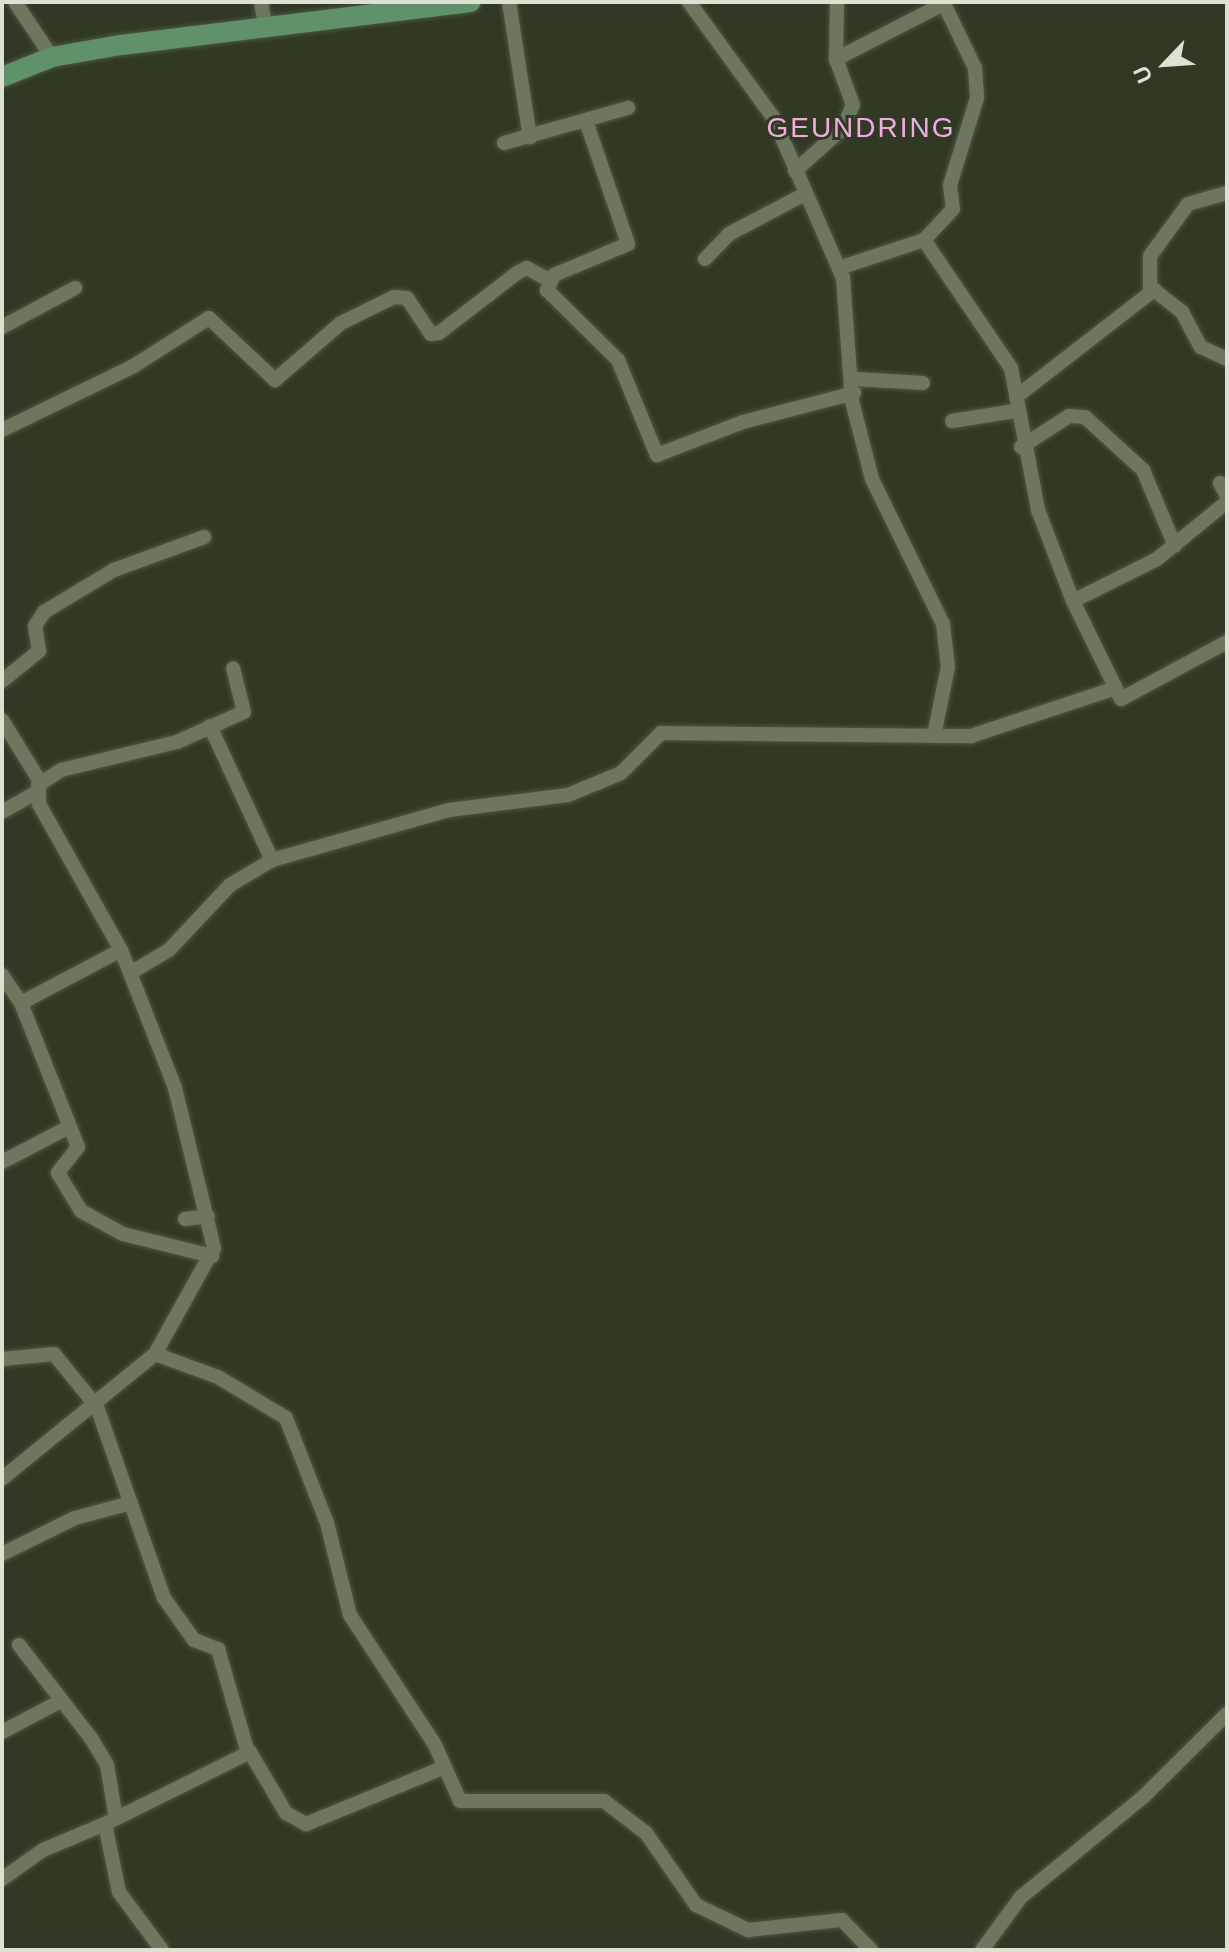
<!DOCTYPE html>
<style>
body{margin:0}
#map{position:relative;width:1229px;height:1952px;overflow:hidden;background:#313924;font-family:Helvetica,sans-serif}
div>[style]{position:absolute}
.roads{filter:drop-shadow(0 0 2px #505644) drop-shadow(0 0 2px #505644)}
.street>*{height:14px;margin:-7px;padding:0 7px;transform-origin:7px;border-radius:7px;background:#6d765f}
.secondary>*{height:20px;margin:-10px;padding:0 10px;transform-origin:10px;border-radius:10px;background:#5f926a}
span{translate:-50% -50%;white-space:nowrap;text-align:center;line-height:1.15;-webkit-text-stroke:6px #313924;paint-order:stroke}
.quarter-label{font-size:28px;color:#eeade0;letter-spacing:2px}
.frame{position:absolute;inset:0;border:4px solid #dce1d4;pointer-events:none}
.north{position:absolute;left:1125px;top:24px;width:80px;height:80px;-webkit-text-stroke:6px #313924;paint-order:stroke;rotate:245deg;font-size:22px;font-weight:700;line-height:32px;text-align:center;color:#dce1d4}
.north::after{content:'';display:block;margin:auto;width:28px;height:36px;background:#dce1d4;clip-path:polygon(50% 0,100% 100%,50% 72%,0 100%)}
</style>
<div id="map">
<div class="roads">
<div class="street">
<i style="left:15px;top:2px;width:66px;rotate:56.1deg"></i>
<i style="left:261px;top:2px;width:22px;rotate:80deg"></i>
<i style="left:509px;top:2px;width:137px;rotate:81.2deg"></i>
<i style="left:689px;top:2px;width:142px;rotate:53.9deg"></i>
<i style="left:773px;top:117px;width:176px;rotate:66.5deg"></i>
<i style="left:843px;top:278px;width:123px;rotate:85.8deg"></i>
<i style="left:852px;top:401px;width:81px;rotate:75.6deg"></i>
<i style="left:872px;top:479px;width:161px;rotate:63.9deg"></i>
<i style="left:943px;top:624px;width:43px;rotate:83.4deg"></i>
<i style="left:948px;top:667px;width:69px;rotate:101.6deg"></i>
<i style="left:943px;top:2px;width:73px;rotate:64.1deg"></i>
<i style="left:975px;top:68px;width:30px;rotate:86deg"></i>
<i style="left:977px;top:98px;width:91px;rotate:107.2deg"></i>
<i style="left:950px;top:185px;width:24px;rotate:83deg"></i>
<i style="left:953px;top:209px;width:42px;rotate:133.1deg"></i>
<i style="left:924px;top:240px;width:155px;rotate:55.8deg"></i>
<i style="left:1011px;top:368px;width:145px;rotate:79.2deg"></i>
<i style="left:1038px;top:510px;width:97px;rotate:69deg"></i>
<i style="left:1073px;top:601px;width:109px;rotate:63.9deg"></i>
<i style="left:1121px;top:699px;width:120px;rotate:-28.3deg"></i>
<i style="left:836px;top:59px;width:57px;rotate:-89deg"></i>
<i style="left:586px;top:121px;width:130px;rotate:71.1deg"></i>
<i style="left:628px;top:244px;width:80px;rotate:157.3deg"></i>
<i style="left:554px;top:275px;width:17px;rotate:115deg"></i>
<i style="left:547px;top:290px;width:100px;rotate:44.6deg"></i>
<i style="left:618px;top:360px;width:103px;rotate:67.7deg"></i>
<i style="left:657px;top:455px;width:92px;rotate:-21deg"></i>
<i style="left:743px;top:422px;width:115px;rotate:-14.6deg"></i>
<i style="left:504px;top:143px;width:129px;rotate:-15.8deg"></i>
<i style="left:795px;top:171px;width:64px;rotate:-41.9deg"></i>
<i style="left:843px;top:128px;width:25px;rotate:-67deg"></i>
<i style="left:853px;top:105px;width:49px;rotate:-110.3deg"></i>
<i style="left:836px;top:59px;width:120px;rotate:-27.2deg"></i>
<i style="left:705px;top:259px;width:35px;rotate:-46deg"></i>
<i style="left:729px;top:234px;width:86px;rotate:-27.8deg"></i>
<i style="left:839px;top:268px;width:89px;rotate:-18.2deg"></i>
<i style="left:1150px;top:291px;width:35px;rotate:-90deg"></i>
<i style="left:1150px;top:256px;width:64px;rotate:-53.8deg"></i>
<i style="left:1188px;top:204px;width:41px;rotate:-15.8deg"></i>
<i style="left:2px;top:327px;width:83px;rotate:-28.1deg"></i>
<i style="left:855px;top:379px;width:68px;rotate:3.4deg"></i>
<i style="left:1016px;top:397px;width:175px;rotate:-37.8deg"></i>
<i style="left:1154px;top:290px;width:36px;rotate:38deg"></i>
<i style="left:1182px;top:312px;width:40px;rotate:62deg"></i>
<i style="left:1201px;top:347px;width:29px;rotate:25deg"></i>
<i style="left:952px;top:421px;width:64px;rotate:-9deg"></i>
<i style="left:2px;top:430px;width:144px;rotate:-25.9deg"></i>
<i style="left:132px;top:367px;width:91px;rotate:-32.5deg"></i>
<i style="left:209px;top:318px;width:91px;rotate:43.2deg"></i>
<i style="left:275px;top:380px;width:87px;rotate:-40.8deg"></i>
<i style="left:341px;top:323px;width:59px;rotate:-26.1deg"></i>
<i style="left:394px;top:297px;width:13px;rotate:4deg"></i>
<i style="left:407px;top:298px;width:43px;rotate:56.3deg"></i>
<i style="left:431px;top:334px;width:8px;rotate:-7deg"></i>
<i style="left:439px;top:333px;width:98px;rotate:-37.6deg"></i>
<i style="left:517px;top:273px;width:11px;rotate:-27deg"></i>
<i style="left:527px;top:268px;width:25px;rotate:29deg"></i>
<i style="left:1021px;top:447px;width:57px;rotate:-32.9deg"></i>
<i style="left:1069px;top:416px;width:16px;rotate:4deg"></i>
<i style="left:1085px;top:417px;width:79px;rotate:42.4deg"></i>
<i style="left:1143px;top:470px;width:82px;rotate:67.2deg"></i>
<i style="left:1220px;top:483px;width:15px;rotate:62deg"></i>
<i style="left:1073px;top:601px;width:94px;rotate:-26.6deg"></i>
<i style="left:1157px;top:559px;width:90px;rotate:-39.2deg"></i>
<i style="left:2px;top:681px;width:48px;rotate:-39deg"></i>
<i style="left:39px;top:651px;width:25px;rotate:-99deg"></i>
<i style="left:35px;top:626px;width:17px;rotate:-57deg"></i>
<i style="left:44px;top:612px;width:82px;rotate:-31deg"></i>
<i style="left:114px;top:570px;width:96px;rotate:-20.1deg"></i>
<i style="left:2px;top:720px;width:70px;rotate:58.3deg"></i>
<i style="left:39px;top:780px;width:24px;rotate:90deg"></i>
<i style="left:39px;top:804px;width:167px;rotate:60.7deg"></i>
<i style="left:121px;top:950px;width:148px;rotate:68.6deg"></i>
<i style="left:175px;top:1088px;width:165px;rotate:76.3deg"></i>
<i style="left:214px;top:1248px;width:121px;rotate:119.1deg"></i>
<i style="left:155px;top:1354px;width:198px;rotate:140.8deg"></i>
<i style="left:210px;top:726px;width:148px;rotate:65.2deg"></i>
<i style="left:38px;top:785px;width:27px;rotate:-33deg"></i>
<i style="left:61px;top:770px;width:119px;rotate:-13.6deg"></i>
<i style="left:177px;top:742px;width:73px;rotate:-24.1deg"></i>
<i style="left:244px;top:712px;width:45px;rotate:-104deg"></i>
<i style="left:2px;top:812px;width:40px;rotate:-29.7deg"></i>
<i style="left:130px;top:973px;width:45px;rotate:-30.5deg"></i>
<i style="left:169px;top:950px;width:89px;rotate:-46.8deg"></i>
<i style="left:230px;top:885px;width:49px;rotate:-30.8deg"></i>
<i style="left:272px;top:860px;width:184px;rotate:-15.8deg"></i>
<i style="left:449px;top:810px;width:120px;rotate:-7.2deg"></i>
<i style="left:568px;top:795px;width:57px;rotate:-22.5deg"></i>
<i style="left:621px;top:773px;width:57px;rotate:-45deg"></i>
<i style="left:661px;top:733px;width:310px;rotate:0.6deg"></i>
<i style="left:971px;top:736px;width:150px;rotate:-18.3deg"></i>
<i style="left:2px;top:975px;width:34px;rotate:56deg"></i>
<i style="left:21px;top:1003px;width:155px;rotate:68.4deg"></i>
<i style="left:78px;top:1147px;width:33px;rotate:128deg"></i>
<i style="left:58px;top:1173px;width:44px;rotate:58.8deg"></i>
<i style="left:81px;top:1211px;width:48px;rotate:28.7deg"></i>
<i style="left:123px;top:1234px;width:92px;rotate:13.9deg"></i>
<i style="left:21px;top:1003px;width:113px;rotate:-27.9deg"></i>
<i style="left:2px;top:1162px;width:76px;rotate:-27.6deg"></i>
<i style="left:185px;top:1219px;width:23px;rotate:-7deg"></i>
<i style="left:155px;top:1354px;width:67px;rotate:20.1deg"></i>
<i style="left:218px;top:1377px;width:79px;rotate:31.1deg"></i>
<i style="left:286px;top:1418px;width:113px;rotate:68.7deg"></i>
<i style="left:327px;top:1523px;width:95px;rotate:76deg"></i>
<i style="left:350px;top:1615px;width:155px;rotate:56.8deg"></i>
<i style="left:435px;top:1745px;width:61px;rotate:65.9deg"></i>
<i style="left:460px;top:1801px;width:144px"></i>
<i style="left:604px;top:1801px;width:53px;rotate:37.3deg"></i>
<i style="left:646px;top:1833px;width:88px;rotate:55.2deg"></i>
<i style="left:696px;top:1905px;width:58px;rotate:25.7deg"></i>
<i style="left:748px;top:1930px;width:95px;rotate:-6.1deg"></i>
<i style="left:842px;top:1920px;width:42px;rotate:46deg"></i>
<i style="left:2px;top:1359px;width:52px;rotate:-5.5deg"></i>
<i style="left:54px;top:1354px;width:68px;rotate:50.9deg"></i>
<i style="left:97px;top:1407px;width:202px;rotate:70.7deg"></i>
<i style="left:164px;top:1598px;width:52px;rotate:54.5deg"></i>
<i style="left:194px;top:1640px;width:26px;rotate:21deg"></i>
<i style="left:218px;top:1649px;width:108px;rotate:73.9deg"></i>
<i style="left:2px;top:1554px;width:81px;rotate:-26.3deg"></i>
<i style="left:75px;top:1518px;width:58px;rotate:-15deg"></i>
<i style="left:19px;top:1645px;width:118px;rotate:52.3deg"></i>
<i style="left:91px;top:1738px;width:31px;rotate:59deg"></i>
<i style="left:107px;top:1765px;width:54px;rotate:80.4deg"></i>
<i style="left:2px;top:1732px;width:64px;rotate:-27.8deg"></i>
<i style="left:2px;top:1879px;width:50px;rotate:-35.3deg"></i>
<i style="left:43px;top:1850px;width:67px;rotate:-22.8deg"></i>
<i style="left:162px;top:1950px;width:72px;rotate:-126.6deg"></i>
<i style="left:119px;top:1892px;width:69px;rotate:-101.6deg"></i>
<i style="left:105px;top:1824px;width:162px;rotate:-26.4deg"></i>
<i style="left:250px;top:1752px;width:71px;rotate:59.5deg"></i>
<i style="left:286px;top:1813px;width:23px;rotate:29deg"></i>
<i style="left:306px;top:1824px;width:145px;rotate:-22.3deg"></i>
<i style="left:982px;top:1950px;width:66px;rotate:-53.7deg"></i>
<i style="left:1021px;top:1897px;width:158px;rotate:-39.3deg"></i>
<i style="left:1143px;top:1797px;width:118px;rotate:-44.7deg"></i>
</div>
<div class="secondary">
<i style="left:2px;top:77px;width:54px;rotate:-21.8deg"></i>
<i style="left:52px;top:57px;width:70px;rotate:-9.9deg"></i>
<i style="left:121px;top:45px;width:352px;rotate:-7deg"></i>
</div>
</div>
<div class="quarter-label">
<span style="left:861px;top:128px">GEUNDRING</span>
</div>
<div class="frame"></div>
<div class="north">U</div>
</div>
